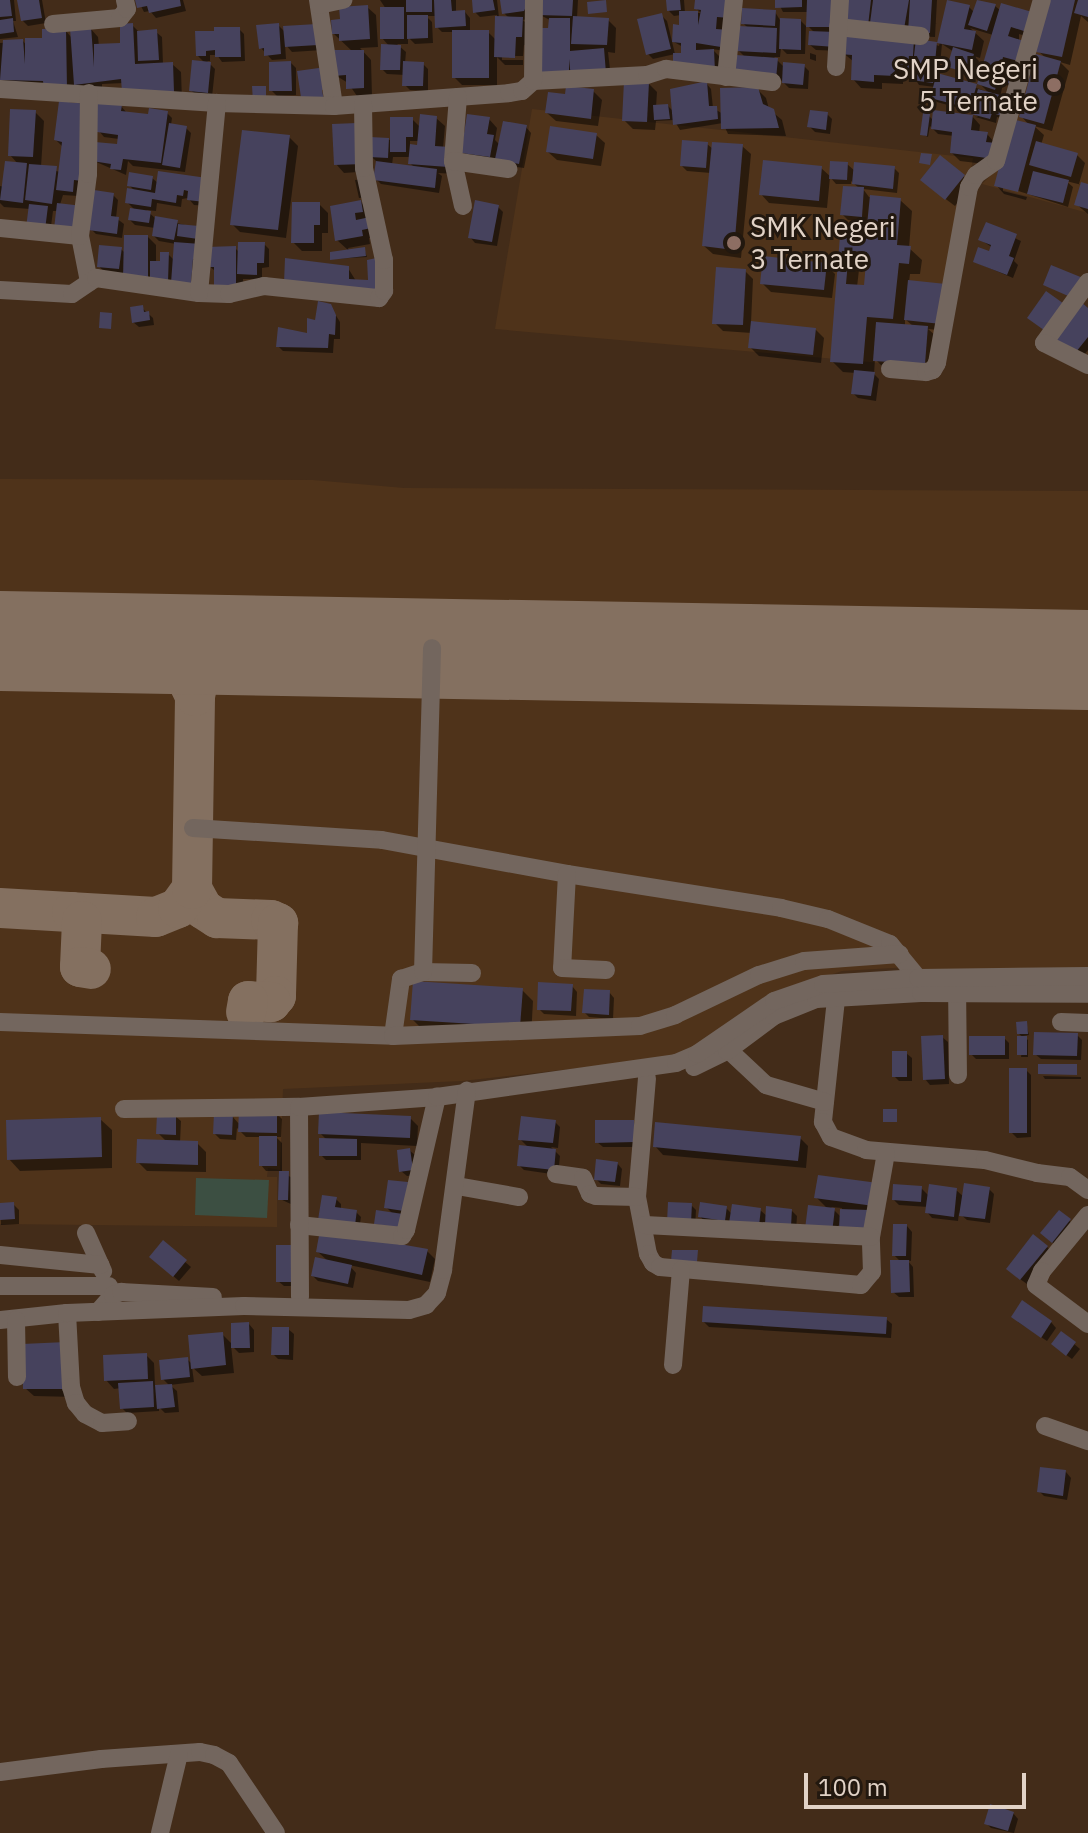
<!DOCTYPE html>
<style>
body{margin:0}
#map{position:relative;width:1088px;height:1833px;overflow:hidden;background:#432c19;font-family:"IBM Plex Sans",sans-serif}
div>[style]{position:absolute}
.built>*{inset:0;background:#4f331a}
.green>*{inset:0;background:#3c4f42}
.shadow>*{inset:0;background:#0007}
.taxiway>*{height:40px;margin:-20px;padding:0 20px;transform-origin:20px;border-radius:20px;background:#847060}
.runway>*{height:100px;margin:-50px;padding:0 50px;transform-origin:50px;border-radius:50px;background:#847060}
.building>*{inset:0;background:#46425d}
.minor>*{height:18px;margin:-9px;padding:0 9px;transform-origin:9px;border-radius:9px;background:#73665e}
.dots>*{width:22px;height:22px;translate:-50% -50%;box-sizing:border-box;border:4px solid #22180f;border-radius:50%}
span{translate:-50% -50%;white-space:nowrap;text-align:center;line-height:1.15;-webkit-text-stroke:6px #22180f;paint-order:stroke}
.poi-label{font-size:28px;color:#e1d2c6}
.right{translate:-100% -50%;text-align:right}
.left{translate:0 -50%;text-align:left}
.scale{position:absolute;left:804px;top:1773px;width:222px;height:36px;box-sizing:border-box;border:4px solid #e1d2c6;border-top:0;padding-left:10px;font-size:24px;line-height:28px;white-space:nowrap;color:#e1d2c6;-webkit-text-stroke:6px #22180f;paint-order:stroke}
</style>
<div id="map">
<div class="built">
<i style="clip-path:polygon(1045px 0,1088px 0,1088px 213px,982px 184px,997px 169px)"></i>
<i style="clip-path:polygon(532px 109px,973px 158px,937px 368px,495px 329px)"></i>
<i style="clip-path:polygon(0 479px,313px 480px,404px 488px,1088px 491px,1088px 971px,926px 970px,910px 967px,842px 971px,771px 995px,692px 1048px,660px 1059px,462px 1081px,283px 1089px,280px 1170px,268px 1168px,267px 1177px,277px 1177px,277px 1227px,0 1224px)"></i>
</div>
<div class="green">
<i style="clip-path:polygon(196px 1178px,269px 1180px,267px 1218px,195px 1215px)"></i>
</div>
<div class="shadow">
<i style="clip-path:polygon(0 0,14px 0,16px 21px,13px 21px,18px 37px,0 39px)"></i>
<i style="clip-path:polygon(20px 0,42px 0,46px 23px,28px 26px,23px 21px)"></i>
<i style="clip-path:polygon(138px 0,183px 0,186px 11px,156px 18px,150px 11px,144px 12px)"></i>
<i style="clip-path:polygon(380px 0,456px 0,456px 13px,465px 12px,470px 18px,470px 32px,488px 32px,497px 41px,497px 15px,480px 17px,475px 12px,474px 0,497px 0,499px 18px,510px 19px,504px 13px,502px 0,540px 0,532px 18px,523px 20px,530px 27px,530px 45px,524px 45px,523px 56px,502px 56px,502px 60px,523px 60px,523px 65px,505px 65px,497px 57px,497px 85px,462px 85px,454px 77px,454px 32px,442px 32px,437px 27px,437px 16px,426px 16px,432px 22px,433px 43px,415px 44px,408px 37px,408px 44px,397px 44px,406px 52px,405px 63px,423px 64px,428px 69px,428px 91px,410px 90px,405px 85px,405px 75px,387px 74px,382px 69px,390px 47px,382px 38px,386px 9px)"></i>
<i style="clip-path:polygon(540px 0,578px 0,577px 18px,608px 20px,616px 28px,615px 53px,608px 52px,611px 78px,546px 80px,550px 20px,540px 15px)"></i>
<i style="clip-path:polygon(668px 0,684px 0,685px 13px,701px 13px,696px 8px,697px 0,740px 10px,732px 52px,712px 49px,719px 56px,720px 76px,683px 55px,683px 47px,674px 42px,681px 28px,681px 15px,674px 16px,669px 11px)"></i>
<i style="clip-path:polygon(evenodd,777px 0,937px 0,935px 37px,912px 36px,939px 46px,949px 3px,969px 7px,975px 13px,995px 6px,1035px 39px,1019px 34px,1019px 89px,1003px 84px,1000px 97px,1011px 120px,1030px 126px,1021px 116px,1047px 59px,1038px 51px,1050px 0,1088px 0,1088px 22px,1081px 16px,1070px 65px,1060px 62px,1069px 71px,1052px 131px,1034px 126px,1044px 135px,1041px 145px,1077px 155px,1085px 163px,1079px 184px,1088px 186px,1088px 214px,1076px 204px,1082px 185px,1066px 181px,1073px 187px,1068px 207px,1003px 186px,1003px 191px,1027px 197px,1026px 200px,1004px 194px,996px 185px,1001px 166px,960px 161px,952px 153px,954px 136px,938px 134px,930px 126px,928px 137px,922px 134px,929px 116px,934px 121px,935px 112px,978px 117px,974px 113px,977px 101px,965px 98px,962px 109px,937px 102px,932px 97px,935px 87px,919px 85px,914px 77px,903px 76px,903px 84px,882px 83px,882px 89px,861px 88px,853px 79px,854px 62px,841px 51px,816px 50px,810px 45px,815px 33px,808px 26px,808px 12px,783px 12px,777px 0,970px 28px,993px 35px,979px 83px,988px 92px,939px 75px,942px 44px,954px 52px,950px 67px,974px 77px,979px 61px,974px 56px,980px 58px,984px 41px,970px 28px,777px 0,972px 116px,996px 123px,997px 117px,1013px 121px,995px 143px,987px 134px,979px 133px,980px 125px,972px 116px)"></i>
<i style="clip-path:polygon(367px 7px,376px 15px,378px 47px,360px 48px,371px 60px,372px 96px,357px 96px,348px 83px,335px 75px,353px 52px,334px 34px,342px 21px)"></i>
<i style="clip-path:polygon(775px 12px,780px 20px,801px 21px,806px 26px,805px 54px,787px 54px,781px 48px,780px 57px,774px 57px,785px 68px,804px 66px,809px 71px,808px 89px,789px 88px,781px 80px,781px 83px,741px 80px,746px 58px,738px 50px,748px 28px,743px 23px)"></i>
<i style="clip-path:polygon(661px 15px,667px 21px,675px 54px,653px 59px,648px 54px)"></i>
<i style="clip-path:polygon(132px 25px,140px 33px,156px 32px,162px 37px,163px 64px,172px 64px,181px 72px,182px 100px,124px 83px,102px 84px,102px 91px,84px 93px,74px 83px,75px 96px,0 85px,0 43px,23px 41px,27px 46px,65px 30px,72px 38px,90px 28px,98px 37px,99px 46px,119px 45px)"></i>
<i style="clip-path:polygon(278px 25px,286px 33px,316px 26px,323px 50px,292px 52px,285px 44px,286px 59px,272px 60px,261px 48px)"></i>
<i style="clip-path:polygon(239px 29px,244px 34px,245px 61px,222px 62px,217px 55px,210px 55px,210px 61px,207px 61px,215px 69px,212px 97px,196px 95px,191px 90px,205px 63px,198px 56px,216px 33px)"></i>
<i style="clip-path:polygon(810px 53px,816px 55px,816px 61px,810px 59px)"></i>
<i style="clip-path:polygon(291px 63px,296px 68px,296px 95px,277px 96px,271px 90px)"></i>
<i style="clip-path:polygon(706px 83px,711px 89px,713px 108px,723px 114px,757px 89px,766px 98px,769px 109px,782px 120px,786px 136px,728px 134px,723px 123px,680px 130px,674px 120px,656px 121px,655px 130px,633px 129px,624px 120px,649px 84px,657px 92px,656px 107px,668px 106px,674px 112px)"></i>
<i style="clip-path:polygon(593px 91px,602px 100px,598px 126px,556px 121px,547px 113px,567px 96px)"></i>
<i style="clip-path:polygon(121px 106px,126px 112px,148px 116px,167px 113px,172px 118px,171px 125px,186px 128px,191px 133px,185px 172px,133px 166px,128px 161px,126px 175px,94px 161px,78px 196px,63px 195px,58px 211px,53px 211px,50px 234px,30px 209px,4px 207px,0 203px,0 186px,4px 187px,19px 165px,10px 155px,35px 112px,44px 121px,41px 167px,60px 172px,63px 147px,56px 140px,118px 147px,119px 139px,104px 137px,99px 131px)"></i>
<i style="clip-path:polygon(827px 114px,832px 119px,830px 134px,815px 132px,810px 127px)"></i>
<i style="clip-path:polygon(evenodd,436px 118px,445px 126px,443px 148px,456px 174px,438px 173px,442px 176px,439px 193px,381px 184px,376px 179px,377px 162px,371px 156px,372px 171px,344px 173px,336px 164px,372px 139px,392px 140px,412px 119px,420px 127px,436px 118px,410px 141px,419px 141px,419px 147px,410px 146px,410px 141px,436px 118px,393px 157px,411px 157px,410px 163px,415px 168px,392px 165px,393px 157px)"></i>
<i style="clip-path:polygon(489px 119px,497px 128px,495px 140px,500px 145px,526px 127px,531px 133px,524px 168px,472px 161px,463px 152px)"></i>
<i style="clip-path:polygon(596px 135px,605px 143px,601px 166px,557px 160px,548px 152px)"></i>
<i style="clip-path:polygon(289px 137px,298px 146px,286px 238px,240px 232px,232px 224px)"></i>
<i style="clip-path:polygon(707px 144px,713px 149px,742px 146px,751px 154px,741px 258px,713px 254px,704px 246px,711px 173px,687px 171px,682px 166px)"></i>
<i style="clip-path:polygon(evenodd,847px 164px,855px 171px,894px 168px,899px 173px,897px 193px,863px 189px,869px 197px,900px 200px,912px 211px,909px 248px,922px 260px,920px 274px,910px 274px,909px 282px,949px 331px,928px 329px,936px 336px,933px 371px,884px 368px,875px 359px,874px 374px,879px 379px,876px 401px,858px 398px,853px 393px,856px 373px,843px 372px,832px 361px,843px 225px,869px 227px,870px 222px,848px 220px,842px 214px,860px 189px,851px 181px,851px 184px,836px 184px,830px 177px,827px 208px,769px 203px,761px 194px,821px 168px,831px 177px,847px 164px,860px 261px,868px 262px,866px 288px,857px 287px,860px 261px,847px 164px,905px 319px,914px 327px,905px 326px,905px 319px)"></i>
<i style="clip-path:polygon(963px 176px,972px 184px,955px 206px,931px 188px)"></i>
<i style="clip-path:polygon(152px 178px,158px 183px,206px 180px,209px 206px,194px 205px,188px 198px,182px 199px,181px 207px,157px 203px,156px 211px,146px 210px,155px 218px,198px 228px,196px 289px,104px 272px,99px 266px,121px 249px,126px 254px,148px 237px,156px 245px,156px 263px,162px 263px,168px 254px,174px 260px,176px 244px,159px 241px,154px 236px,155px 228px,135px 225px,130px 220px,136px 211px,127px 202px,135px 191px,129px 185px)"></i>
<i style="clip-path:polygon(363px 179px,367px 197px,359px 198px,355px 180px)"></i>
<i style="clip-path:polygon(113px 195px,118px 200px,116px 218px,124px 224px,122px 238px,96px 234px,91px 229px)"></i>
<i style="clip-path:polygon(361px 202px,369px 211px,379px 236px,369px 238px,370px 244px,348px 248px,349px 251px,337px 240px)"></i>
<i style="clip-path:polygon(319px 204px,328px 213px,328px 233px,322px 233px,322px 251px,302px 251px,293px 242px)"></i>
<i style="clip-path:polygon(498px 207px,503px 212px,497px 246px,475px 243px,470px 237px)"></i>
<i style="clip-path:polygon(987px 225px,1021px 241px,1014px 261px,1018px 265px,1013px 278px,975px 262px,990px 254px,993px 248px,981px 240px)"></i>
<i style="clip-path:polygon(264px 244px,269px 249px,269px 267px,262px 268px,262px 279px,243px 279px,244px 294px,209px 266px,235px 248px,240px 253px)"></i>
<i style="clip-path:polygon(364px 249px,367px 257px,332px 259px)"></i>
<i style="clip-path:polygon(826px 265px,835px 274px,832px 298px,771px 292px,762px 283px)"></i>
<i style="clip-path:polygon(348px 268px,356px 281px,391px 295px,286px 282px)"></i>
<i style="clip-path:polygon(745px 271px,753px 279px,751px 323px,816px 330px,824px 338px,821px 363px,759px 356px,750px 347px,752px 333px,723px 331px,715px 323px)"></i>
<i style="clip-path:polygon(330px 306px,340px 322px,340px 339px,334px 339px,333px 353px,283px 351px,278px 346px,309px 335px)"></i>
<i style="clip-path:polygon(1066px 307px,1088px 308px,1088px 350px,1079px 361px)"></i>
<i style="clip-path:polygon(142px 308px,153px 318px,154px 325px,139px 327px,133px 322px)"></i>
<i style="clip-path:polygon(572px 986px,577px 992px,576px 1016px,544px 1014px,539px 1009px)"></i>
<i style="clip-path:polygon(522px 990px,533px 1001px,531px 1037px,424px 1031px,412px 1019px)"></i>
<i style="clip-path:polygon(609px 992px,614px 998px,613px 1019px,589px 1017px,584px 1012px)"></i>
<i style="clip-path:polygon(1026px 1023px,1029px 1035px,1023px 1036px,1028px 1040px,1028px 1057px,1021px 1057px,1024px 1038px,1019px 1034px)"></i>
<i style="clip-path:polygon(1077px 1035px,1082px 1040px,1081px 1060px,1041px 1059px,1035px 1054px)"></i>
<i style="clip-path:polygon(942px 1037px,948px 1042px,949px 1084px,930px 1085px,925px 1079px)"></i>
<i style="clip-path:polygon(1004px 1038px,1009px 1043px,1009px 1059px,976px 1059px,971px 1054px)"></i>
<i style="clip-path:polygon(906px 1053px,912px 1058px,912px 1081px,899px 1081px,894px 1076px)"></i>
<i style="clip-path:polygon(1026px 1070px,1031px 1075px,1031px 1137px,1017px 1138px,1011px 1132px)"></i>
<i style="clip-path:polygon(1043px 1076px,1081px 1077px,1081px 1079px,1045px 1079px)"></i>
<i style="clip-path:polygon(276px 1113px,282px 1119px,281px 1137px,276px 1137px,282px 1143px,282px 1173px,293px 1178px,293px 1205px,280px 1199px,281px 1171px,266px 1171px,261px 1165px,261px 1137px,246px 1137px,237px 1128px,236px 1140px,220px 1139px,215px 1134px,232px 1116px,240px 1125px)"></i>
<i style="clip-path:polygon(175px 1116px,181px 1121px,180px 1143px,197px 1143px,206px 1152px,206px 1172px,147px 1171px,138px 1162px,167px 1142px,158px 1133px)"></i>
<i style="clip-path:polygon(410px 1118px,418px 1126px,417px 1146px,361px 1143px,361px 1160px,326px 1160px,321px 1155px,327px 1140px,320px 1133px)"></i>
<i style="clip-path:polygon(100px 1119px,112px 1130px,112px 1168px,20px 1171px,9px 1159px)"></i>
<i style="clip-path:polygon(555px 1122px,560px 1127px,558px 1148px,551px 1147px,560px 1156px,558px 1175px,524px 1170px,519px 1165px,529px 1148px,520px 1139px)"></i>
<i style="clip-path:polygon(634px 1122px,639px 1127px,639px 1147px,603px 1147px,597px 1142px)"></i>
<i style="clip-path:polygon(800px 1138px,808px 1146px,806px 1168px,663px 1155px,655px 1146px)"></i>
<i style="clip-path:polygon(409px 1150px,415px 1155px,417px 1175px,407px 1176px,401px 1171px)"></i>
<i style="clip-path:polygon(617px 1163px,622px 1169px,620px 1186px,601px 1184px,596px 1179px)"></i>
<i style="clip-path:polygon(evenodd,819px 1177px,882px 1214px,843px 1230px,838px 1225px,837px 1237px,813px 1234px,828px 1209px,816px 1197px,819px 1177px,831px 1207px,842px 1208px,841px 1217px,831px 1207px)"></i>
<i style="clip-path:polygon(407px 1184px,409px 1215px,393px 1214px,386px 1207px)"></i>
<i style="clip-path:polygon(921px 1188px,929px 1196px,956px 1190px,964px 1197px,989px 1189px,994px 1194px,990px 1223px,967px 1220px,959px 1213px,958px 1221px,932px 1218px,927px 1212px,928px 1207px,899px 1205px,894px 1200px)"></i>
<i style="clip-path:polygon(336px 1199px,341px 1204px,341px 1210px,356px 1212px,361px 1217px,359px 1230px,325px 1224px)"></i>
<i style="clip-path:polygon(13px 1204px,19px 1210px,19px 1224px,1px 1225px,0 1205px)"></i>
<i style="clip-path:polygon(670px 1204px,691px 1205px,696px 1210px,695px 1228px)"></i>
<i style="clip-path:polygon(726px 1208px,732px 1214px,760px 1210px,768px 1217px,792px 1211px,797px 1216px,796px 1231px,772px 1229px,765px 1221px,764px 1230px,705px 1222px,700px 1216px)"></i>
<i style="clip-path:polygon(1059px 1212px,1075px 1226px,1058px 1247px,1047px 1238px)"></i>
<i style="clip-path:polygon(907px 1226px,912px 1232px,911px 1261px,907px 1260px,913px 1267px,914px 1297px,899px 1297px,893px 1292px,901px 1262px,894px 1255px)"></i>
<i style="clip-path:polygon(163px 1243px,191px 1267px,179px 1281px,157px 1262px)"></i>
<i style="clip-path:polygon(278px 1247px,297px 1286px,284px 1286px,278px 1281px)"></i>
<i style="clip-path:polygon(1047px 1247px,1052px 1252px,1027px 1284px,1013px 1274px)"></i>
<i style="clip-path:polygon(427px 1251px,435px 1259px,430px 1282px,349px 1265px,356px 1273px,353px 1288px,318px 1281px,313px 1276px,329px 1262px,318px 1252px)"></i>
<i style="clip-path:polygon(886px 1319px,892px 1324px,891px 1338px,709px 1327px,704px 1322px)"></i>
<i style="clip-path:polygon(1018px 1322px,1051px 1322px,1056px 1328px,1047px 1341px)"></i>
<i style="clip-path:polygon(249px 1324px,254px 1330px,254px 1352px,239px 1353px,231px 1345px,234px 1373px,202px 1376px,192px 1367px,194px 1382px,170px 1385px,177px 1391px,179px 1412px,165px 1413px,159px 1407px,159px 1411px,127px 1413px,122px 1408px,121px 1388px,114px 1389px,106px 1380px,146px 1355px,154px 1363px,155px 1386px,170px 1386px,163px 1379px,187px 1359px,193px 1365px,222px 1334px,233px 1345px)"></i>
<i style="clip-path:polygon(288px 1329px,294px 1334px,293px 1360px,278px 1359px,273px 1354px)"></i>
<i style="clip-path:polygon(1061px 1333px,1080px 1349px,1072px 1359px,1058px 1349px)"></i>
<i style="clip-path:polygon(24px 1346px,75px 1397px,34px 1396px,25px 1388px)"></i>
<i style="clip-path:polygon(1066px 1472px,1071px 1478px,1067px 1500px,1044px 1496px,1039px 1491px)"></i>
<i style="clip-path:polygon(1013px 1813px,1018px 1819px,1014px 1833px,991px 1828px,986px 1823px)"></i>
</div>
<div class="taxiway">
<i style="left:195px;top:696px;width:14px;rotate:-78deg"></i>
<i style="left:198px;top:682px;width:27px;rotate:-54deg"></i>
<i style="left:214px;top:660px;width:30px;rotate:-30deg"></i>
<i style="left:192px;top:889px;width:23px;rotate:61deg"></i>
<i style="left:203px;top:909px;width:17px;rotate:33deg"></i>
<i style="left:217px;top:918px;width:54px;rotate:2.1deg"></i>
<i style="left:271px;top:920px;width:8px;rotate:23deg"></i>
<i style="left:278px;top:923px;width:73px;rotate:91.6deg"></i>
<i style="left:276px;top:996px;width:8px;rotate:130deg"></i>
<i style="left:271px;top:1002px;width:23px;rotate:-178deg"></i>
<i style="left:248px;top:1001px;width:11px;rotate:100deg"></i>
<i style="left:0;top:908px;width:156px;rotate:3.3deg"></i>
<i style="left:156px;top:917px;width:24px;rotate:-22deg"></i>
<i style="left:178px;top:908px;width:24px;rotate:-54deg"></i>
<i style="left:192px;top:889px;width:193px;rotate:-89.1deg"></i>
<i style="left:195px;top:696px;width:37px;rotate:-116deg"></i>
<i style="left:179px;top:663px;width:39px;rotate:-150deg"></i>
<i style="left:72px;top:912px;width:13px;rotate:42deg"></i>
<i style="left:82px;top:921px;width:46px;rotate:92.5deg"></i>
<i style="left:80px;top:967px;width:11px;rotate:10deg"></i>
</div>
<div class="runway">
<i style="left:0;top:641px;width:1088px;rotate:1deg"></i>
</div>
<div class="building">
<i style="clip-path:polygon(0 0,10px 0,12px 16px,0 17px)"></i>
<i style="clip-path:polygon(17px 0,39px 0,42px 18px,21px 21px)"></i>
<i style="clip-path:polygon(135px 0,180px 0,181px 6px,149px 13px,147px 6px,137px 8px)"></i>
<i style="clip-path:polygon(406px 0,432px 0,432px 12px,406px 12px)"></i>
<i style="clip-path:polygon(434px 0,451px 0,452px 11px,465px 10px,466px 26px,435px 28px)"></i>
<i style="clip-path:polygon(472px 0,493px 0,495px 10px,473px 13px)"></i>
<i style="clip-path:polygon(500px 0,529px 0,524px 11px,502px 14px)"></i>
<i style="clip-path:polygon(538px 0,573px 0,572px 16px,538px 15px)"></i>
<i style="clip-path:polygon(606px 0,607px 12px,588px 14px,587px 2px)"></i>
<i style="clip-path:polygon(666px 0,680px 0,681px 10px,667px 11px)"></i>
<i style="clip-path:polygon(695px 0,732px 0,730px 18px,717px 17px,716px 29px,729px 30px,727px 48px,696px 43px,696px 50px,714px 49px,715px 72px,673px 66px,673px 53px,681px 53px,681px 43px,672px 42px,673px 24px,679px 25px,679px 11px,698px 11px,698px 25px,701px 10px,694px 9px)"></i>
<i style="clip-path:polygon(775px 0,802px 0,802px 7px,775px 8px)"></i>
<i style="clip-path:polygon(807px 0,837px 0,836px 27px,806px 27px)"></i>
<i style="clip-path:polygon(842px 0,871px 0,868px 26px,840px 23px)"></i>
<i style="clip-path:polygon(873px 0,909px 0,904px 29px,870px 23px)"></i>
<i style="clip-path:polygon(910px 0,932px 0,930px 33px,908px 32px)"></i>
<i style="clip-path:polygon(947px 0,970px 5px,964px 29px,976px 31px,972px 50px,937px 43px)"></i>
<i style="clip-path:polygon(977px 0,996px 4px,987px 31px,968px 25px)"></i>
<i style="clip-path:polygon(1048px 0,1075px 0,1062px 57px,1036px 52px)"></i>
<i style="clip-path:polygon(1078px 0,1088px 0,1088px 17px,1074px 13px)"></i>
<i style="clip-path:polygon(1001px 3px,1032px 12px,1027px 32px,1011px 27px,1008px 36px,1024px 41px,1018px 61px,1003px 57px,1002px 62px,1019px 67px,1014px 85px,998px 80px,995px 90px,977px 84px)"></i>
<i style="clip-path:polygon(368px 5px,370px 39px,339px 41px,339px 34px,332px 34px,331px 20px,340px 19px,339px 7px)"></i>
<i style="clip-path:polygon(380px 7px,404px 7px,404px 39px,380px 39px)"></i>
<i style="clip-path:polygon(742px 8px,776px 10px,775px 26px,741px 24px)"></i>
<i style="clip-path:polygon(662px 13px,671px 49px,646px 55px,637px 19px)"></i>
<i style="clip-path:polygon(407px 15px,428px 15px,428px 38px,407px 39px)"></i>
<i style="clip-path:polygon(495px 16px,523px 17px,522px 37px,516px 37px,515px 58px,494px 57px)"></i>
<i style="clip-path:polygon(573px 16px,609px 18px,607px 45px,571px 44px)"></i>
<i style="clip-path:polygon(13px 18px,14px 32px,0 34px,0 20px)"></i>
<i style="clip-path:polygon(549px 18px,570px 18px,570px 51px,604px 48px,606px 73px,571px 78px,569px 59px,569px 75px,538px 76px,540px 28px,548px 28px)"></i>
<i style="clip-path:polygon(780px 18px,801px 19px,801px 50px,779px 49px)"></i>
<i style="clip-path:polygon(133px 23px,135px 64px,173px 62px,174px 92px,122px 92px,121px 79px,74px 85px,70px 28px,91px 26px,94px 67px,94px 44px,120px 43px,120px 24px)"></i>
<i style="clip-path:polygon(279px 23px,281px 54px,264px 56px,264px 48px,259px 49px,256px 25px)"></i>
<i style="clip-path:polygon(317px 24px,318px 45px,285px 47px,283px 26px)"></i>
<i style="clip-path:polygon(738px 26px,777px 28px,776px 53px,736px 51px)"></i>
<i style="clip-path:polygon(214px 27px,240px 27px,241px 57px,215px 57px,215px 50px,206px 51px,206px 56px,196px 56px,195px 31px,214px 31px)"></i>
<i style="clip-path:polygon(66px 28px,67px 88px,44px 89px,43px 81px,0 80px,3px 40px,23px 39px,25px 64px,25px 38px,42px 38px,42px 29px)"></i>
<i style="clip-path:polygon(157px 29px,159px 60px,138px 61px,137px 31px)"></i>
<i style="clip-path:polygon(452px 30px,489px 30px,489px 78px,452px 78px)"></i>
<i style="clip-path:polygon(809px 31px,836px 32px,835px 47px,808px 45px)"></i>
<i style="clip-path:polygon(841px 32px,914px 40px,912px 70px,895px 69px,895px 76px,874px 75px,874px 82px,851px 80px,852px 55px,839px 54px)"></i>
<i style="clip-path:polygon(916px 39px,937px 42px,933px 83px,911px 80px)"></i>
<i style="clip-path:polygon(381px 44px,401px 45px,400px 70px,380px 70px)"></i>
<i style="clip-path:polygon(953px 47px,974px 54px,968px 73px,947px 67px)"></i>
<i style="clip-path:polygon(332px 50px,364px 50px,364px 88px,346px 89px,346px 75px,333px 76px)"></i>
<i style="clip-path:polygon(1036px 54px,1061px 61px,1044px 124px,1019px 117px)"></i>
<i style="clip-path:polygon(736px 55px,778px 58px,776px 79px,734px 75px)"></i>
<i style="clip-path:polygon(192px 60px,211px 62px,208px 93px,189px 91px)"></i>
<i style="clip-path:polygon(291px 61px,292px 91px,269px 91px,269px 62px)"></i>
<i style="clip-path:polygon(403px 61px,424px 62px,423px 86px,402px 86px)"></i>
<i style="clip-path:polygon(783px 62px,805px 64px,803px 85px,782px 83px)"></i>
<i style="clip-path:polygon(326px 67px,329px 88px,322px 90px,324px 101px,302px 104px,297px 71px)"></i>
<i style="clip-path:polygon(937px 73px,977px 84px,973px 98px,960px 94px,957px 105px,930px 98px)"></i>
<i style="clip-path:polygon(624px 81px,649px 82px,647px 122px,622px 121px)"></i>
<i style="clip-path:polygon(707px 81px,709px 106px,717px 106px,718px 119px,673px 125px,670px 89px)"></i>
<i style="clip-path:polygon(252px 86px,266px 86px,266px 103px,253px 103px)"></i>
<i style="clip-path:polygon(566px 86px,594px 89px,591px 119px,545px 113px,548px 92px,565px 94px)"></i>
<i style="clip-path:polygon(758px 87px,763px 104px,774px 109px,779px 128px,721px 129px,720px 88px)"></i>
<i style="clip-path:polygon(978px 89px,1011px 98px,1006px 117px,992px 113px,990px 119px,971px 114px)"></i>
<i style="clip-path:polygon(59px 101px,87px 104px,82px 181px,74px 180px,73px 192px,56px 190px,62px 142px,54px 140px)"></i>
<i style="clip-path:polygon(97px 101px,122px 105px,121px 111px,148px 114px,149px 108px,168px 111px,161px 163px,123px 159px,121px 170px,110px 169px,111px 164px,92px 161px,95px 142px,117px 144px,118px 135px,97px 132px)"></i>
<i style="clip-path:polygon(668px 104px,670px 119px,654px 120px,653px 105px)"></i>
<i style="clip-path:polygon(10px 109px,36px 110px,33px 157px,8px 156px)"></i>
<i style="clip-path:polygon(810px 110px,828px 112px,826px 130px,807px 127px)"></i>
<i style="clip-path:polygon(933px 110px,973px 115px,971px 130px,988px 132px,986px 142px,996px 143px,994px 159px,950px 153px,952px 132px,931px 129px)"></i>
<i style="clip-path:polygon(923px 113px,930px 114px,927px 136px,920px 135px)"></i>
<i style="clip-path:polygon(420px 114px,437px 116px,435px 146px,450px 147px,448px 167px,408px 164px,410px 144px,417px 145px)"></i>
<i style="clip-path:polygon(467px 114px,490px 117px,487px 134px,494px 135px,490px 157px,461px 153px)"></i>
<i style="clip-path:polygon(390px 117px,413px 117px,413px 137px,406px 137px,406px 152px,390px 152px)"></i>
<i style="clip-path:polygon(1012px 119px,1036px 125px,1018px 192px,994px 186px)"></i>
<i style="clip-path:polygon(503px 121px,527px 125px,519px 164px,495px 159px)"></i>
<i style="clip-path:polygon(169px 123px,187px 126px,180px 168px,162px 165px)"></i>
<i style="clip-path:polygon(357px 123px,364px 164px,334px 165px,332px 124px)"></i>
<i style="clip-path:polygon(550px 126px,597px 133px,593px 159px,546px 152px)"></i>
<i style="clip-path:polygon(242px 130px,290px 135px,278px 230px,230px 225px)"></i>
<i style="clip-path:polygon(370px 137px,389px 138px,388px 158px,369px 157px)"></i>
<i style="clip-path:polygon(682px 140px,708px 142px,706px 168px,680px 166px)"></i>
<i style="clip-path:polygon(1036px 141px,1078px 153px,1071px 177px,1029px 165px)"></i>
<i style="clip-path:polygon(712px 142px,743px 144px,734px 250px,702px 246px)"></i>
<i style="clip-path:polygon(921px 153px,932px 154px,930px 165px,919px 163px)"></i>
<i style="clip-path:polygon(940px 155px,965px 175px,945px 200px,920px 180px)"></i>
<i style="clip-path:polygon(763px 160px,822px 166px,819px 201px,759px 195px)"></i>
<i style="clip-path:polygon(5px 161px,27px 163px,23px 203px,0 200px)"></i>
<i style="clip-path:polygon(376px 161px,437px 169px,435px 188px,373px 180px)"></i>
<i style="clip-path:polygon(830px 161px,848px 162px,847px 180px,829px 179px)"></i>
<i style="clip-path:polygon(854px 162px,895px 166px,893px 189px,852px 184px)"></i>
<i style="clip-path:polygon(29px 164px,57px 166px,52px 204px,25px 200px)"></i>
<i style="clip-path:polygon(158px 171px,207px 178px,205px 202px,187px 200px,188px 191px,184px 190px,183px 196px,177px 195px,176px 203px,152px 199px,151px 207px,125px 203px,127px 188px,155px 193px)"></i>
<i style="clip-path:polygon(1033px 171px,1069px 180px,1063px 203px,1027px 194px)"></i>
<i style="clip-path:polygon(129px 172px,153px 176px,151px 190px,127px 186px)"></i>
<i style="clip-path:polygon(1081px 182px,1088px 184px,1088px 209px,1074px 205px)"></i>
<i style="clip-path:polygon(843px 186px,864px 187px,862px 217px,840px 215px)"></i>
<i style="clip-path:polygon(94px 190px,114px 193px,111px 216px,119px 217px,117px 234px,88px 230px)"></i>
<i style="clip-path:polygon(evenodd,870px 195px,901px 198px,897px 245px,911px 246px,909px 264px,899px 263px,893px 319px,867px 317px,863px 364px,830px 362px,841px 223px,867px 225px,870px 195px,849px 251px,867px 252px,864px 285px,846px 284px,849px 251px)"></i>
<i style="clip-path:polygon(361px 200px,363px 212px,355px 213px,356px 220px,370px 217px,371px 228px,362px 230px,363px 236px,335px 241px,330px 206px)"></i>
<i style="clip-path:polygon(475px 200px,499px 205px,492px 242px,468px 238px)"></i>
<i style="clip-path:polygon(292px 202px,320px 202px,320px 225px,314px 225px,314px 243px,291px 243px)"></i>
<i style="clip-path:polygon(57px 203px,83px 206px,75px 232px,54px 229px)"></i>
<i style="clip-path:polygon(29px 204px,48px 206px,45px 230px,26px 228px)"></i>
<i style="clip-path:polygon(130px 208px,151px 211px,149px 223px,128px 220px)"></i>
<i style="clip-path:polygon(155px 216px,178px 220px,174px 240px,152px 236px)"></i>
<i style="clip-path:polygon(986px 222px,1017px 234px,1009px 256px,1014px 258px,1007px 275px,973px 262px,978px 247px,989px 251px,991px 245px,978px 240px)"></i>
<i style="clip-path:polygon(178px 224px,199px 226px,198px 239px,177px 236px)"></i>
<i style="clip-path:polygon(124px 235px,148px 235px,148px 279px,123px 279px)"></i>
<i style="clip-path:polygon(174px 242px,201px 244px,200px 259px,193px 259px,191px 284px,171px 283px)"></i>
<i style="clip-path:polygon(238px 242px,265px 242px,264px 263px,257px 263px,257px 275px,237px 274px)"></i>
<i style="clip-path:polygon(99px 245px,122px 247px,119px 269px,97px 267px)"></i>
<i style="clip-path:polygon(236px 246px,236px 286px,214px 286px,214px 267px,207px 267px,207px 247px)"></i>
<i style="clip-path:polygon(365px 247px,366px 256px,330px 260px,330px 252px)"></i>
<i style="clip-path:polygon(160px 252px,169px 252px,168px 282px,150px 282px,150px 261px,160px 261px)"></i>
<i style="clip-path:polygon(763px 256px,827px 263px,824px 290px,760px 284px)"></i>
<i style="clip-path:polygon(381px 257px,375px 296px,284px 283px,285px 258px,349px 266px,349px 279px,368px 280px,367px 260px)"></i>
<i style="clip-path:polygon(1051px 265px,1083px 278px,1075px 299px,1043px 285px)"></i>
<i style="clip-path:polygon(716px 267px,746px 269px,743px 325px,712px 324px)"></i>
<i style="clip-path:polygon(908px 280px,946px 284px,941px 324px,904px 320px)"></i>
<i style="clip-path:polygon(1046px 291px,1067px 306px,1048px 333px,1027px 318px)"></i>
<i style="clip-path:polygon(318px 301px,331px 304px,336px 315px,335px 335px,329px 334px,328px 348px,276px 347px,278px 327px,307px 333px,307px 318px,315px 320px)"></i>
<i style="clip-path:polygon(1080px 301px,1088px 308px,1088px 337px,1072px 357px,1050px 340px)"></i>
<i style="clip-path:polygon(143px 305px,144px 312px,149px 311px,150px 320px,132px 323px,130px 307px)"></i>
<i style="clip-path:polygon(100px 312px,112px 313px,111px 329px,99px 328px)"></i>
<i style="clip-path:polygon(751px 321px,816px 328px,813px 355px,748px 348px)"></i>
<i style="clip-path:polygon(876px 322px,928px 326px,925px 364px,873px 361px)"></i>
<i style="clip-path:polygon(854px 370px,875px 372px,871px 396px,851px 394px)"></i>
<i style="clip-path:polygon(413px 981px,523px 988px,520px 1027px,410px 1020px)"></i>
<i style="clip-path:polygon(538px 982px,573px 984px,571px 1011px,537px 1010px)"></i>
<i style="clip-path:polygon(584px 989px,610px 990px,609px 1015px,582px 1013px)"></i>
<i style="clip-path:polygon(1027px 1021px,1028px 1034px,1017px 1034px,1016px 1022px)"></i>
<i style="clip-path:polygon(1034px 1032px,1078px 1033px,1077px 1056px,1033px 1055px)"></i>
<i style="clip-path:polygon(943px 1035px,945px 1079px,923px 1080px,921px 1036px)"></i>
<i style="clip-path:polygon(969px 1036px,1005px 1036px,1005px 1055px,969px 1055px)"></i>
<i style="clip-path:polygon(1017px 1036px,1027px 1036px,1027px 1055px,1017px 1055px)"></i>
<i style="clip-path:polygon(892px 1051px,907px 1051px,907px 1077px,892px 1077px)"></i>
<i style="clip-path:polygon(1038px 1064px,1077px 1064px,1077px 1075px,1038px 1074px)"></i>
<i style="clip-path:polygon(1009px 1068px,1027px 1068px,1027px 1133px,1009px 1133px)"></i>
<i style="clip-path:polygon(883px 1109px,897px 1109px,897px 1122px,883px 1122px)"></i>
<i style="clip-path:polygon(239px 1111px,277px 1111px,277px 1133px,238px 1132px)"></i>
<i style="clip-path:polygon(319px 1112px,411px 1116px,410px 1138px,318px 1134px)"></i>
<i style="clip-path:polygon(214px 1113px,233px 1114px,232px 1135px,213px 1134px)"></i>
<i style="clip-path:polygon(157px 1114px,176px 1114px,176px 1135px,156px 1134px)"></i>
<i style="clip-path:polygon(521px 1116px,556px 1120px,553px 1143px,518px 1140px)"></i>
<i style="clip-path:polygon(101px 1117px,102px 1157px,7px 1160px,6px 1120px)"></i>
<i style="clip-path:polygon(595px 1120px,634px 1120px,635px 1142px,595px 1143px)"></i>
<i style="clip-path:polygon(655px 1122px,801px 1136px,798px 1161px,653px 1147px)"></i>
<i style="clip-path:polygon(259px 1136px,277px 1136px,277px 1166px,259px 1166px)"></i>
<i style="clip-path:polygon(319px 1138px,357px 1139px,357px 1156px,319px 1156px)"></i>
<i style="clip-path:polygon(137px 1139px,198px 1141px,198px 1165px,136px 1163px)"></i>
<i style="clip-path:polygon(519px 1145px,556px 1149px,554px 1170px,517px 1166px)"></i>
<i style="clip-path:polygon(410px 1148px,413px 1170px,399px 1172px,397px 1150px)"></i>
<i style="clip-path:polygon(596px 1159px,618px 1162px,615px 1182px,594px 1180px)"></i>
<i style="clip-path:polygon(279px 1171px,289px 1171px,288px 1200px,278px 1200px)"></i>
<i style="clip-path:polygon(818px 1175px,878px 1183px,874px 1206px,814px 1198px)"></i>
<i style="clip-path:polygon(388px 1180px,408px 1182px,404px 1211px,384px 1208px)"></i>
<i style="clip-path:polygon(964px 1183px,990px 1187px,985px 1219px,959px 1216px)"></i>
<i style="clip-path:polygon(893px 1184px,922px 1186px,921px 1202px,892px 1200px)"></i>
<i style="clip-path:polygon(929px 1184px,957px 1188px,954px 1217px,925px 1213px)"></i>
<i style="clip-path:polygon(322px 1195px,337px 1197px,335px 1207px,357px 1210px,355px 1225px,318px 1220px)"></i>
<i style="clip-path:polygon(14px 1202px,15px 1219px,0 1220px,0 1203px)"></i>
<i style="clip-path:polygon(668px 1202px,692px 1203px,691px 1223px,667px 1222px)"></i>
<i style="clip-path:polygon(700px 1202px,727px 1206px,725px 1221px,698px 1217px)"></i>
<i style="clip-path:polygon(732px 1204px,761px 1208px,759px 1226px,729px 1223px)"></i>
<i style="clip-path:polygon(808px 1205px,835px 1208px,832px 1233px,805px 1229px)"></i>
<i style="clip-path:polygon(766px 1206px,792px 1209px,791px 1226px,765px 1224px)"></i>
<i style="clip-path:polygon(840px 1209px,869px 1210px,867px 1229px,839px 1228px)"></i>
<i style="clip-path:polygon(376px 1210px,403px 1214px,401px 1228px,374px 1224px)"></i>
<i style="clip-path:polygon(1059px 1210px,1071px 1219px,1052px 1243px,1040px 1233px)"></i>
<i style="clip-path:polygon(893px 1224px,907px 1224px,906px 1256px,892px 1256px)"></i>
<i style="clip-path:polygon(320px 1230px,428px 1249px,422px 1275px,316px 1252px)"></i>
<i style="clip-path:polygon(1033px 1234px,1048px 1246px,1020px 1280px,1006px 1269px)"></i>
<i style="clip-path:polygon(163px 1240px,187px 1260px,173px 1277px,149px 1257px)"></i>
<i style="clip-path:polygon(276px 1245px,292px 1245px,292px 1282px,276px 1282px)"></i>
<i style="clip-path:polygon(672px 1250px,698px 1250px,697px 1262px,671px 1261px)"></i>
<i style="clip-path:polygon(315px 1257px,352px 1265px,348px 1284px,311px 1276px)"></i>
<i style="clip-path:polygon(890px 1260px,909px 1260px,910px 1292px,891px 1293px)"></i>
<i style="clip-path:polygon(1022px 1300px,1052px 1321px,1041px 1338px,1011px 1317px)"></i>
<i style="clip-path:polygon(703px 1306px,887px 1317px,886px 1334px,702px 1322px)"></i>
<i style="clip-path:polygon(249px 1322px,250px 1348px,231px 1348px,231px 1323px)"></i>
<i style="clip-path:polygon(272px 1327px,289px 1327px,289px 1355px,271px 1355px)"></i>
<i style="clip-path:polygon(1061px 1331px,1076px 1342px,1066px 1356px,1051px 1344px)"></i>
<i style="clip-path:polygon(223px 1332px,226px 1365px,191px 1369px,188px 1335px)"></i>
<i style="clip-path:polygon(66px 1342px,67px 1389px,23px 1389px,22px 1344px)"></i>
<i style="clip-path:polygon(147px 1353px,148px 1379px,104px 1381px,103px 1355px)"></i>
<i style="clip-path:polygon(188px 1357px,190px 1377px,161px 1380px,159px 1360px)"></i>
<i style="clip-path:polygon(153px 1381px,154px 1407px,120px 1409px,118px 1383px)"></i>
<i style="clip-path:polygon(172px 1384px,175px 1407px,157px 1409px,155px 1385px)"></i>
<i style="clip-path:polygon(1040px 1467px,1066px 1470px,1063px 1496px,1037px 1492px)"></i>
<i style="clip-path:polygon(990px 1804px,1014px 1812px,1008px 1831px,984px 1824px)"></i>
</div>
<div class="minor">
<i style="left:318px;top:0;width:107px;rotate:81.4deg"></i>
<i style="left:319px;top:5px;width:25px;rotate:-12deg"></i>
<i style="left:53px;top:24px;width:67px;rotate:-5.1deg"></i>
<i style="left:120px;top:18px;width:11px;rotate:-52deg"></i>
<i style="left:127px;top:9px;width:9px;rotate:-103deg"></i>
<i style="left:838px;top:27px;width:83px;rotate:6.2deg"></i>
<i style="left:836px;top:67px;width:67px;rotate:-86.6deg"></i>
<i style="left:726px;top:77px;width:77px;rotate:-84.1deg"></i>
<i style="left:533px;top:81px;width:114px;rotate:-3deg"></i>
<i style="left:647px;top:75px;width:20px;rotate:-18deg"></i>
<i style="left:666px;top:69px;width:107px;rotate:7deg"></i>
<i style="left:0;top:89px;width:217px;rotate:3.7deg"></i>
<i style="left:217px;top:103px;width:117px;rotate:1.5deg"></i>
<i style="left:334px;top:106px;width:175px;rotate:-4.2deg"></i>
<i style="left:509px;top:93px;width:13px;rotate:-9deg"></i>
<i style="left:522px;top:91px;width:15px;rotate:-42deg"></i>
<i style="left:533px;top:81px;width:81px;rotate:-89.3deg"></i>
<i style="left:458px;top:97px;width:64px;rotate:94.5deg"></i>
<i style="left:453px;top:161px;width:46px;rotate:77.5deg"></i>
<i style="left:453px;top:161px;width:56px;rotate:8.3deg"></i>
<i style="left:0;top:228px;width:80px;rotate:5.7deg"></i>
<i style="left:80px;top:236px;width:47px;rotate:78.9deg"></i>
<i style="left:80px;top:236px;width:63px;rotate:-82.6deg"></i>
<i style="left:88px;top:174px;width:81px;rotate:-89.3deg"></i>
<i style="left:1088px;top:282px;width:75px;rotate:125.8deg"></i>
<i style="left:1044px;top:343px;width:49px;rotate:26.6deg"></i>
<i style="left:0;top:290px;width:72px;rotate:3.2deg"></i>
<i style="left:72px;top:294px;width:29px;rotate:-34deg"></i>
<i style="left:96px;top:278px;width:104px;rotate:8.3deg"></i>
<i style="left:199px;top:293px;width:30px;rotate:2deg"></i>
<i style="left:229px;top:294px;width:36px;rotate:-13deg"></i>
<i style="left:264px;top:286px;width:116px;rotate:6deg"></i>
<i style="left:379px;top:298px;width:9px;rotate:-54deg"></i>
<i style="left:384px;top:291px;width:31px;rotate:-90deg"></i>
<i style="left:384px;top:260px;width:94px;rotate:-102.3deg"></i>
<i style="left:364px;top:168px;width:64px;rotate:-90.9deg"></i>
<i style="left:199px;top:293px;width:191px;rotate:-84.6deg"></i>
<i style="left:890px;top:369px;width:36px;rotate:5deg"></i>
<i style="left:926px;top:372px;width:7px;rotate:-16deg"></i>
<i style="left:933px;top:370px;width:8px;rotate:-60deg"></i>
<i style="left:937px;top:363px;width:179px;rotate:-79.7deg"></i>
<i style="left:969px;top:187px;width:14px;rotate:-60deg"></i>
<i style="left:976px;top:175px;width:24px;rotate:-35deg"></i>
<i style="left:996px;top:161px;width:167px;rotate:-74.1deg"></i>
<i style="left:193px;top:828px;width:189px;rotate:3.6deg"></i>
<i style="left:382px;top:840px;width:188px;rotate:10.4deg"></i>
<i style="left:567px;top:874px;width:217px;rotate:9deg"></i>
<i style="left:781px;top:908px;width:48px;rotate:13.2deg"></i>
<i style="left:828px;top:919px;width:67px;rotate:22deg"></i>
<i style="left:890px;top:944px;width:44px;rotate:50.5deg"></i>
<i style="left:918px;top:978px;width:15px;rotate:79deg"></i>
<i style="left:567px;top:874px;width:94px;rotate:93deg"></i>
<i style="left:562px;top:968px;width:44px;rotate:2.6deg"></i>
<i style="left:423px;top:972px;width:49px;rotate:1.2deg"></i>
<i style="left:957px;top:982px;width:93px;rotate:89.4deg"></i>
<i style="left:837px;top:990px;width:133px;rotate:96.1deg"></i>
<i style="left:823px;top:1122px;width:17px;rotate:62deg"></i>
<i style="left:831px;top:1137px;width:37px;rotate:20deg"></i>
<i style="left:866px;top:1150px;width:119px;rotate:4.8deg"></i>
<i style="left:985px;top:1160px;width:54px;rotate:14deg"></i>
<i style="left:1037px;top:1173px;width:33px;rotate:7deg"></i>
<i style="left:1070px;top:1177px;width:22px;rotate:36deg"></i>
<i style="left:0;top:1022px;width:393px;rotate:2deg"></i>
<i style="left:393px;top:1036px;width:58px;rotate:-82deg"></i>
<i style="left:401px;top:979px;width:23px;rotate:-18deg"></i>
<i style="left:423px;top:972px;width:324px;rotate:-88.4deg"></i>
<i style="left:1061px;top:1022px;width:27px;rotate:2deg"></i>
<i style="left:393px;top:1036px;width:247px;rotate:-2.3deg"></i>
<i style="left:640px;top:1026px;width:37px;rotate:-17deg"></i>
<i style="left:675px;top:1015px;width:93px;rotate:-25.5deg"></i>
<i style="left:759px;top:975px;width:47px;rotate:-17.3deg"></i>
<i style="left:804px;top:961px;width:96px;rotate:-4.2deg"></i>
<i style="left:719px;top:1041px;width:64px;rotate:43.1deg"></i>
<i style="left:766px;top:1085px;width:61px;rotate:16.1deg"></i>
<i style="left:694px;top:1067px;width:37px;rotate:-26deg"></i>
<i style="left:727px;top:1051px;width:59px;rotate:-36.7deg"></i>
<i style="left:774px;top:1016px;width:45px;rotate:-22deg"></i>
<i style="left:816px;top:999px;width:105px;rotate:-3.3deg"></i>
<i style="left:921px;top:993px;width:167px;rotate:0.3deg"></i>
<i style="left:647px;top:1078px;width:119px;rotate:94.8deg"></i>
<i style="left:637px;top:1197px;width:58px;rotate:79.1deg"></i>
<i style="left:648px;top:1254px;width:10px;rotate:61deg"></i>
<i style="left:653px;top:1263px;width:8px;rotate:30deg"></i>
<i style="left:660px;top:1267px;width:202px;rotate:5.1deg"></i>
<i style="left:861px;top:1285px;width:17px;rotate:-50deg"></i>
<i style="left:872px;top:1272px;width:35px;rotate:-92deg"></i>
<i style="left:871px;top:1237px;width:85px;rotate:-79.9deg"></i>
<i style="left:124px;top:1109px;width:175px;rotate:-0.7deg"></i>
<i style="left:556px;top:1174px;width:27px;rotate:8deg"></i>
<i style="left:583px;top:1178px;width:17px;rotate:66deg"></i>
<i style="left:590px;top:1194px;width:6px;rotate:18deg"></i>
<i style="left:596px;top:1196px;width:41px;rotate:1.4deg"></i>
<i style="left:457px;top:1186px;width:63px;rotate:10.1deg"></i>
<i style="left:1088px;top:1215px;width:72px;rotate:129.4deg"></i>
<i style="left:1042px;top:1271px;width:15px;rotate:113deg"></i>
<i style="left:1036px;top:1285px;width:65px;rotate:36.9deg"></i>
<i style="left:299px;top:1225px;width:104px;rotate:6.1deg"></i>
<i style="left:402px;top:1236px;width:7px;rotate:-56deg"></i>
<i style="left:406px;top:1230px;width:137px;rotate:-76.9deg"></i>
<i style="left:645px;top:1225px;width:226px;rotate:3deg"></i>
<i style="left:86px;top:1233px;width:42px;rotate:65.9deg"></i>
<i style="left:0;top:1255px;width:101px;rotate:5.7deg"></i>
<i style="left:0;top:1286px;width:109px"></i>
<i style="left:300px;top:1297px;width:190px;rotate:-90.3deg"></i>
<i style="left:299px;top:1107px;width:138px;rotate:-4.1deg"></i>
<i style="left:437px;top:1097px;width:241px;rotate:-8.1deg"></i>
<i style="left:676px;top:1063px;width:23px;rotate:-23deg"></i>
<i style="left:697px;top:1054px;width:93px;rotate:-34.5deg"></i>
<i style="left:774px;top:1001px;width:52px;rotate:-19.1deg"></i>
<i style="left:823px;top:984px;width:95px;rotate:-3.6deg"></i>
<i style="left:918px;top:978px;width:170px;rotate:-0.7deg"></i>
<i style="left:98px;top:1312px;width:23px;rotate:-49deg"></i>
<i style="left:113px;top:1295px;width:9px;rotate:-21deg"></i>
<i style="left:121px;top:1292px;width:92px;rotate:3.1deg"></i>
<i style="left:67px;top:1313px;width:74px;rotate:86.9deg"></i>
<i style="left:71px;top:1387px;width:17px;rotate:73deg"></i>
<i style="left:76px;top:1403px;width:14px;rotate:51deg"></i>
<i style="left:85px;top:1414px;width:19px;rotate:28deg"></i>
<i style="left:102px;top:1423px;width:26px;rotate:-4deg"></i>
<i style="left:0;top:1320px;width:67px;rotate:-6deg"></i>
<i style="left:67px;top:1313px;width:177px;rotate:-2.3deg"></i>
<i style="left:244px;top:1306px;width:165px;rotate:1.4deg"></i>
<i style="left:409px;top:1310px;width:18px;rotate:-16deg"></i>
<i style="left:426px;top:1305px;width:16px;rotate:-47deg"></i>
<i style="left:437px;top:1293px;width:24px;rotate:-75deg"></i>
<i style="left:443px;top:1270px;width:181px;rotate:-82.4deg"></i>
<i style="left:16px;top:1320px;width:57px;rotate:89deg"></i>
<i style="left:673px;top:1365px;width:95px;rotate:-85.2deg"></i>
<i style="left:1045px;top:1426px;width:46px;rotate:19.2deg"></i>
<i style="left:0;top:1772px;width:102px;rotate:-7.3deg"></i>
<i style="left:101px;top:1759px;width:99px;rotate:-4deg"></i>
<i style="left:200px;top:1752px;width:14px;rotate:12deg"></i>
<i style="left:214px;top:1755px;width:17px;rotate:28deg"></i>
<i style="left:229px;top:1763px;width:84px;rotate:56.1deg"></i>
<i style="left:160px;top:1833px;width:81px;rotate:-76.5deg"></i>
</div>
<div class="dots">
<i style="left:1054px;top:85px;background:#8d6e63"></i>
<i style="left:734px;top:243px;background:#8d6e63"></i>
</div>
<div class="poi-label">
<span class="right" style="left:1038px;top:85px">SMP Negeri<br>5 Ternate</span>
<span class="left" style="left:750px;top:243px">SMK Negeri<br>3 Ternate</span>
</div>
<div class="scale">100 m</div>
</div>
